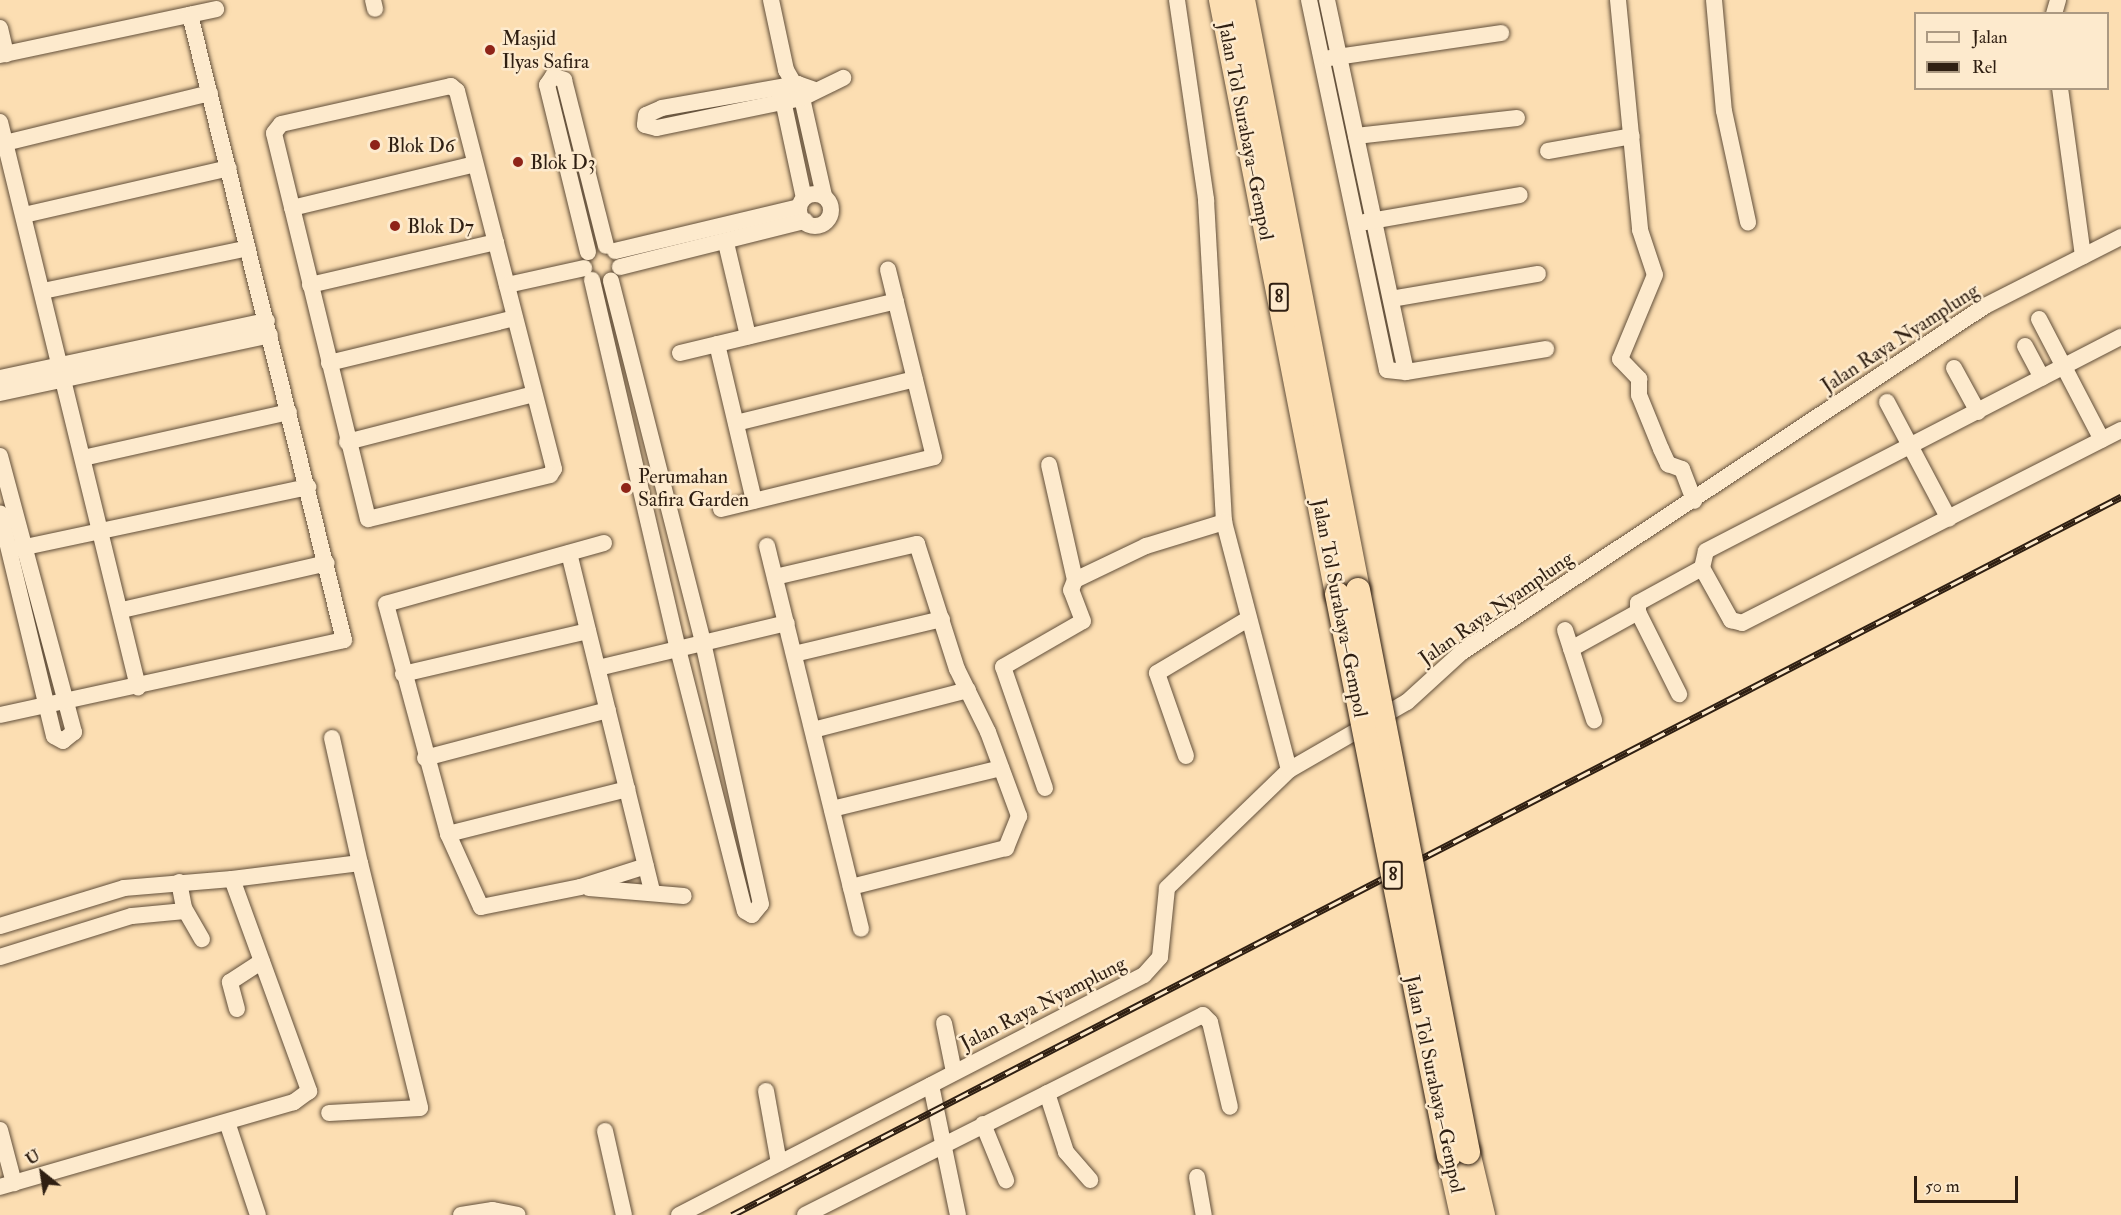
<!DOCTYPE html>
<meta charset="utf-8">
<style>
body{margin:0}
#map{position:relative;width:2121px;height:1215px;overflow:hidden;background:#fcdeb2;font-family:"IM FELL Double Pica",serif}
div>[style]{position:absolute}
.roads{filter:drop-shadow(0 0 2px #624f3a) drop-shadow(0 0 2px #624f3a)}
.minor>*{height:16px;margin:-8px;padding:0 8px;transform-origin:8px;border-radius:8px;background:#fdeacd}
.minor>.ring{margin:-8px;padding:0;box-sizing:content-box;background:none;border:16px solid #fdeacd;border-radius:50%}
.highway>*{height:24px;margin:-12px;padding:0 12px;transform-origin:12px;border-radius:12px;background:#fcdeb2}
.rail>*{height:7px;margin-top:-3.5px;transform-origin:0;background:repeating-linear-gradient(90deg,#fdeacd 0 14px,#2f1f12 0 28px);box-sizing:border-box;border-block:2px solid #2f1f12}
.bridges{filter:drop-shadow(0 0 2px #2f1f12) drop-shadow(0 0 2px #2f1f12)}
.highway-bridge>*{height:24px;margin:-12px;padding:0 12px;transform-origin:12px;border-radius:12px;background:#fcdeb2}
.dots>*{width:16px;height:16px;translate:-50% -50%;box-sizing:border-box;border:3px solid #fdeacd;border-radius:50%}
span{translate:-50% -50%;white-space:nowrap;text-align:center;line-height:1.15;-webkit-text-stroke:5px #fdeacd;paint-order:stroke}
.shield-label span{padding:2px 4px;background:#fdeacd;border:2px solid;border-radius:4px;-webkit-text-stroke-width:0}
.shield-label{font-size:18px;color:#2f1f12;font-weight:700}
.poi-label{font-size:20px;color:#2f1f12}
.left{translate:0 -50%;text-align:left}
.street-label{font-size:20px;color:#2f1f12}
.legend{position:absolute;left:1914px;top:12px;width:195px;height:78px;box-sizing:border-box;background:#fdeacd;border:2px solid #ab9982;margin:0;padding:8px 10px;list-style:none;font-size:18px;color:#2f1f12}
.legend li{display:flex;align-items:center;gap:12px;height:30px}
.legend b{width:30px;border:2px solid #ab9982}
.north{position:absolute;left:12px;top:1143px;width:60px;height:60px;-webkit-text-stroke:4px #fdeacd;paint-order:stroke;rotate:330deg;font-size:16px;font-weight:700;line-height:24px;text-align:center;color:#2f1f12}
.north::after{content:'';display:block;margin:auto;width:21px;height:27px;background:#2f1f12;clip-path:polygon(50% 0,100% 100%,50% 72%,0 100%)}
.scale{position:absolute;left:1914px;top:1176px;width:104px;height:27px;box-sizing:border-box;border:3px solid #2f1f12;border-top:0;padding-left:8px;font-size:18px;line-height:21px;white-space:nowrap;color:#2f1f12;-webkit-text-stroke:4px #fdeacd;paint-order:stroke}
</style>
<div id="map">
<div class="roads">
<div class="minor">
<i style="left:373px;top:0;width:9px;rotate:77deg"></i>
<i style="left:771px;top:0;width:72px;rotate:77.9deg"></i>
<i style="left:786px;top:70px;width:32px;rotate:60deg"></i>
<i style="left:802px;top:98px;width:100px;rotate:77.3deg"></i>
<i style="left:1177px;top:0;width:202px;rotate:81.7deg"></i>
<i style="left:1206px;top:200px;width:323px;rotate:86.8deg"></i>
<i style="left:1224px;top:522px;width:256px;rotate:75.3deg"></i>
<i style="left:1309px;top:0;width:378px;rotate:78.1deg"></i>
<i style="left:1387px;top:370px;width:19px;rotate:6deg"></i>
<i style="left:1406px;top:372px;width:142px;rotate:-9.3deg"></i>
<i style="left:1327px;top:0;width:380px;rotate:78deg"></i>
<i style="left:1618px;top:0;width:231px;rotate:84.5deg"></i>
<i style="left:1640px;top:230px;width:47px;rotate:71.6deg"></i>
<i style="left:1655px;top:275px;width:91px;rotate:112.6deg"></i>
<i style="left:1620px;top:359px;width:28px;rotate:46deg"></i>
<i style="left:1639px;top:379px;width:16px;rotate:90deg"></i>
<i style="left:1639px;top:395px;width:58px;rotate:67.8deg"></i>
<i style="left:1661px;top:449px;width:17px;rotate:65deg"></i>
<i style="left:1668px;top:464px;width:15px;rotate:20deg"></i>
<i style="left:1682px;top:469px;width:34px;rotate:69deg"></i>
<i style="left:1714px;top:0;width:111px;rotate:84.9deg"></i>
<i style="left:1724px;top:111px;width:114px;rotate:77.8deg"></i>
<i style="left:2054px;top:14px;width:15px;rotate:-74deg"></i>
<i style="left:0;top:28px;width:27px;rotate:77deg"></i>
<i style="left:0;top:55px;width:221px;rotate:-12deg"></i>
<i style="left:1330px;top:58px;width:173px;rotate:-8.3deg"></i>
<i style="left:451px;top:86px;width:8px;rotate:40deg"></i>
<i style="left:457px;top:91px;width:390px;rotate:75.6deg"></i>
<i style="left:554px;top:469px;width:7px;rotate:124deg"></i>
<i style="left:550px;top:475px;width:187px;rotate:166.4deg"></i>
<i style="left:368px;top:519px;width:397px;rotate:-103.7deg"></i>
<i style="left:274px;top:133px;width:11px;rotate:-52deg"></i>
<i style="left:281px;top:124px;width:174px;rotate:-12.6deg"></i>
<i style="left:2060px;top:88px;width:170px;rotate:82.2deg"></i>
<i style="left:815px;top:90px;width:18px;rotate:-161deg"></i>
<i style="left:798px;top:84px;width:138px;rotate:170deg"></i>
<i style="left:662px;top:108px;width:17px;rotate:156deg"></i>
<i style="left:646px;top:115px;width:10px;rotate:96deg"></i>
<i style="left:645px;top:125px;width:12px;rotate:14deg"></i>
<i style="left:657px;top:128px;width:148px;rotate:-11.7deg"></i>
<i style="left:802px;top:98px;width:46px;rotate:-26deg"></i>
<i style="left:781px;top:91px;width:109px;rotate:77.9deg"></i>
<i style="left:0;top:122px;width:582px;rotate:76.27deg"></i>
<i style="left:1356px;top:136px;width:162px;rotate:-6.4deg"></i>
<i style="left:5px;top:143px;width:211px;rotate:-13.7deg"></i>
<i style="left:1548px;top:151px;width:85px;rotate:-10.1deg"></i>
<i class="ring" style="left:799px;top:194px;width:16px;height:16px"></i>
<i style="left:292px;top:208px;width:188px;rotate:-13.5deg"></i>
<i style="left:24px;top:215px;width:210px;rotate:-12.9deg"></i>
<i style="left:1365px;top:222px;width:157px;rotate:-9.9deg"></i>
<i style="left:726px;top:243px;width:96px;rotate:76.7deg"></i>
<i style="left:615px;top:251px;width:189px;rotate:-13.4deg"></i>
<i style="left:588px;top:252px;width:172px;rotate:-103.8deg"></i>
<i style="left:547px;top:85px;width:11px;rotate:-56deg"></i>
<i style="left:553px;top:76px;width:12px;rotate:20deg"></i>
<i style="left:564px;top:80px;width:171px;rotate:75.8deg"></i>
<i style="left:620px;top:267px;width:191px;rotate:-14deg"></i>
<i style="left:592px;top:280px;width:379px;rotate:76.9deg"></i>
<i style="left:678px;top:649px;width:270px;rotate:75.7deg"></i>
<i style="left:745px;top:911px;width:8px;rotate:30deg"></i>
<i style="left:752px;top:915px;width:14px;rotate:-51deg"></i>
<i style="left:761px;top:904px;width:268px;rotate:-102.5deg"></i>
<i style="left:703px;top:642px;width:373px;rotate:-104.3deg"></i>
<i style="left:310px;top:285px;width:191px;rotate:-13deg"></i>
<i style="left:507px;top:285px;width:79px;rotate:-12.4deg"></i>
<i style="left:43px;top:291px;width:209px;rotate:-11.8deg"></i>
<i style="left:1391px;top:299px;width:149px;rotate:-9.7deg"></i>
<i style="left:2039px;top:319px;width:136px;rotate:62.5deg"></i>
<i style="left:717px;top:344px;width:161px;rotate:76.7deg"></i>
<i style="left:2025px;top:346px;width:36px;rotate:62deg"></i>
<i style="left:680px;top:353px;width:222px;rotate:-13.5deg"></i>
<i style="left:329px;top:363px;width:191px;rotate:-13.6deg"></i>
<i style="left:1954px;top:368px;width:50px;rotate:61.4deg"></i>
<i style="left:0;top:378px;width:273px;rotate:-12.1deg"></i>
<i style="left:0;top:393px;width:276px;rotate:-12.1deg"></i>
<i style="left:1887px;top:402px;width:132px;rotate:62.1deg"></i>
<i style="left:736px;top:423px;width:184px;rotate:-13.8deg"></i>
<i style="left:347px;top:442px;width:193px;rotate:-14.4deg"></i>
<i style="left:0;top:456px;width:286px;rotate:75deg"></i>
<i style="left:74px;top:732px;width:14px;rotate:141deg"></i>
<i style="left:63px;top:741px;width:10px;rotate:-151deg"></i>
<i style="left:54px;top:736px;width:229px;rotate:-103.6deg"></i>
<i style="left:83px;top:458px;width:211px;rotate:-12.6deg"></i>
<i style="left:721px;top:509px;width:219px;rotate:-13.7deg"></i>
<i style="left:934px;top:457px;width:193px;rotate:-103.8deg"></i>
<i style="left:604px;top:543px;width:226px;rotate:164.4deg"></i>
<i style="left:386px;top:604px;width:238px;rotate:74.9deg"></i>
<i style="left:448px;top:834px;width:80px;rotate:65.7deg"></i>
<i style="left:481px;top:907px;width:101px;rotate:-11.4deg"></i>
<i style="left:580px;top:887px;width:69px;rotate:-17.7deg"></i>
<i style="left:767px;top:546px;width:394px;rotate:76.2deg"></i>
<i style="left:16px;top:549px;width:299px;rotate:-12deg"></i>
<i style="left:569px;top:553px;width:349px;rotate:76.2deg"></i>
<i style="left:1702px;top:568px;width:60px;rotate:60.9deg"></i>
<i style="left:1731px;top:620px;width:11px;rotate:15deg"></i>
<i style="left:1742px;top:623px;width:425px;rotate:-27deg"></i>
<i style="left:775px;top:577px;width:146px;rotate:-13.1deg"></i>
<i style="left:917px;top:544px;width:131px;rotate:72.3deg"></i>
<i style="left:957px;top:669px;width:70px;rotate:63.8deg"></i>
<i style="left:988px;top:732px;width:90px;rotate:69.7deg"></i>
<i style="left:1019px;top:816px;width:35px;rotate:112deg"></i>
<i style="left:1006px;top:848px;width:160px;rotate:165.9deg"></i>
<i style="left:1075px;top:580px;width:79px;rotate:-25.6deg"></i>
<i style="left:1146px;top:546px;width:82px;rotate:-17.1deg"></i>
<i style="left:122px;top:610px;width:210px;rotate:-12.9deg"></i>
<i style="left:1638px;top:612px;width:92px;rotate:63.4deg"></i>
<i style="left:1565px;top:630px;width:95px;rotate:72.1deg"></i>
<i style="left:1571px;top:649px;width:77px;rotate:-28.9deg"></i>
<i style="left:1638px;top:612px;width:9px;rotate:-90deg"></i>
<i style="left:1638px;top:603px;width:73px;rotate:-28.7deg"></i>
<i style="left:1702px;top:568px;width:17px;rotate:-77deg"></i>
<i style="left:1706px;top:551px;width:467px;rotate:-27.3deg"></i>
<i style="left:794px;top:654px;width:152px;rotate:-13.3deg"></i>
<i style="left:598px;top:668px;width:194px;rotate:-13.4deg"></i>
<i style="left:403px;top:674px;width:190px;rotate:-13.1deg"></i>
<i style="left:0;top:715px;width:352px;rotate:-12.3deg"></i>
<i style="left:344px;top:640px;width:644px;rotate:-103.84deg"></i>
<i style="left:813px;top:730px;width:160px;rotate:-14.5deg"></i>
<i style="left:332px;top:738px;width:128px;rotate:77.4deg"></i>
<i style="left:1186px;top:756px;width:88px;rotate:-109.3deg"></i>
<i style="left:1157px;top:673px;width:106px;rotate:-30.7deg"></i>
<i style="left:425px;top:758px;width:189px;rotate:-14.7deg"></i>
<i style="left:1045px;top:788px;width:128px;rotate:-109.1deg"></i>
<i style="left:1003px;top:667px;width:92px;rotate:-29.9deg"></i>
<i style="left:1083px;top:621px;width:33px;rotate:-111deg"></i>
<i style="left:1071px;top:590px;width:11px;rotate:-68deg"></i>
<i style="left:1075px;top:580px;width:118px;rotate:-102.7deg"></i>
<i style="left:832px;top:809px;width:174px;rotate:-13.6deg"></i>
<i style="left:448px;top:834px;width:185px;rotate:-14.1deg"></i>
<i style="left:232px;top:879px;width:129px;rotate:-7.1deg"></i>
<i style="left:360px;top:863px;width:252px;rotate:76.2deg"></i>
<i style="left:420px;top:1108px;width:91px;rotate:176.9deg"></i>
<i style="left:179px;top:882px;width:26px;rotate:79deg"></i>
<i style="left:184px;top:908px;width:36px;rotate:60deg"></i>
<i style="left:589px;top:888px;width:95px;rotate:4.8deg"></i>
<i style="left:0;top:926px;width:130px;rotate:-17deg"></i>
<i style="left:124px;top:888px;width:108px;rotate:-4.8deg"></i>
<i style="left:232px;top:879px;width:226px;rotate:70deg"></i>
<i style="left:309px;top:1091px;width:19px;rotate:144deg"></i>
<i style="left:294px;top:1102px;width:306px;rotate:163.9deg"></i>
<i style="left:0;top:957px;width:138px;rotate:-17.3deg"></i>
<i style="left:132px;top:916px;width:53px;rotate:-5.4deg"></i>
<i style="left:237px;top:1009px;width:28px;rotate:-105deg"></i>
<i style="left:230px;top:982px;width:38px;rotate:-33deg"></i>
<i style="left:944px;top:1023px;width:50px;rotate:78.5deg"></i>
<i style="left:931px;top:1085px;width:133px;rotate:78.3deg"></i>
<i style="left:766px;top:1091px;width:73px;rotate:79.8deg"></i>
<i style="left:1047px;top:1093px;width:62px;rotate:72.1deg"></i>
<i style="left:1066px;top:1152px;width:37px;rotate:49deg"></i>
<i style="left:227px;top:1122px;width:98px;rotate:71.6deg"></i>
<i style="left:983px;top:1124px;width:61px;rotate:67.7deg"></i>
<i style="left:0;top:1130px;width:55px;rotate:75.2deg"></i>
<i style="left:605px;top:1131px;width:86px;rotate:77.3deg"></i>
<i style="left:1197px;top:1177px;width:39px;rotate:80deg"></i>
<i style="left:461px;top:1215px;width:32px;rotate:-9deg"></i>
<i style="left:493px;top:1210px;width:25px;rotate:11deg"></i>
<i style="left:679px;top:1215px;width:523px;rotate:-27.3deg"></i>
<i style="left:1144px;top:975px;width:24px;rotate:-48deg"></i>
<i style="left:1160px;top:957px;width:69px;rotate:-84.2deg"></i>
<i style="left:1167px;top:888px;width:170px;rotate:-44deg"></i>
<i style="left:1289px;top:770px;width:136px;rotate:-30deg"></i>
<i style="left:1407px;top:702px;width:74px;rotate:-42.3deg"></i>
<i style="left:1462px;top:652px;width:627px;rotate:-33.49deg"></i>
<i style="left:1985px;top:306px;width:153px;rotate:-26.9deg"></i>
<i style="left:805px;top:1215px;width:445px;rotate:-26.7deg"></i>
<i style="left:1203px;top:1015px;width:10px;rotate:45deg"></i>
<i style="left:1210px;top:1022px;width:87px;rotate:76.8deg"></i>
</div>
<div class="highway">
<i style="left:1221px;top:0;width:605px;rotate:78.95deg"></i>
<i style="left:1243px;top:0;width:601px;rotate:78.97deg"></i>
<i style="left:1468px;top:1152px;width:65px;rotate:76.6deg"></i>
<i style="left:1449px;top:1156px;width:60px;rotate:77.6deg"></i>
</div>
</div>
<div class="rail">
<i style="left:732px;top:1215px;width:1564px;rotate:-27.34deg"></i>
</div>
<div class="bridges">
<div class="highway-bridge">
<i style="left:1358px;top:590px;width:573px;rotate:78.93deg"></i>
<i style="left:1337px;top:594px;width:573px;rotate:78.73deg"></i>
</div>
</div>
<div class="dots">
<i style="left:490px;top:50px;background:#8f2418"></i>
<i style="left:375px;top:145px;background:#8f2418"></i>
<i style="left:518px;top:162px;background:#8f2418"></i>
<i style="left:395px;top:226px;background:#8f2418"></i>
<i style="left:626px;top:488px;background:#8f2418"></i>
</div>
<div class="shield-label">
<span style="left:1279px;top:297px">8</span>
<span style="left:1393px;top:875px">8</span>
</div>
<div class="poi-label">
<span class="left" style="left:502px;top:50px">Masjid<br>Ilyas Safira</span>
<span class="left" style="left:387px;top:145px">Blok D6</span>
<span class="left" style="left:530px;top:162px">Blok D3</span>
<span class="left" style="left:407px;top:226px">Blok D7</span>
<span class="left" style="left:638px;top:488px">Perumahan<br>Safira Garden</span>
</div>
<div class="street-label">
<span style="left:1246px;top:131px;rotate:79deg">Jalan Tol Surabaya–Gempol</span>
<span style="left:1900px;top:338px;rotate:-33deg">Jalan Raya Nyamplung</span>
<span style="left:1340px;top:608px;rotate:79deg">Jalan Tol Surabaya–Gempol</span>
<span style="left:1496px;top:608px;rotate:-35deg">Jalan Raya Nyamplung</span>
<span style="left:1043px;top:1003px;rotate:-27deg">Jalan Raya Nyamplung</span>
<span style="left:1435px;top:1084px;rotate:78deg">Jalan Tol Surabaya–Gempol</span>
</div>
<ul class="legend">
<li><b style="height:8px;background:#fdeacd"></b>Jalan</li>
<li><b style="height:8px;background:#2f1f12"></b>Rel</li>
</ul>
<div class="north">U</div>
<div class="scale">50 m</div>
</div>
